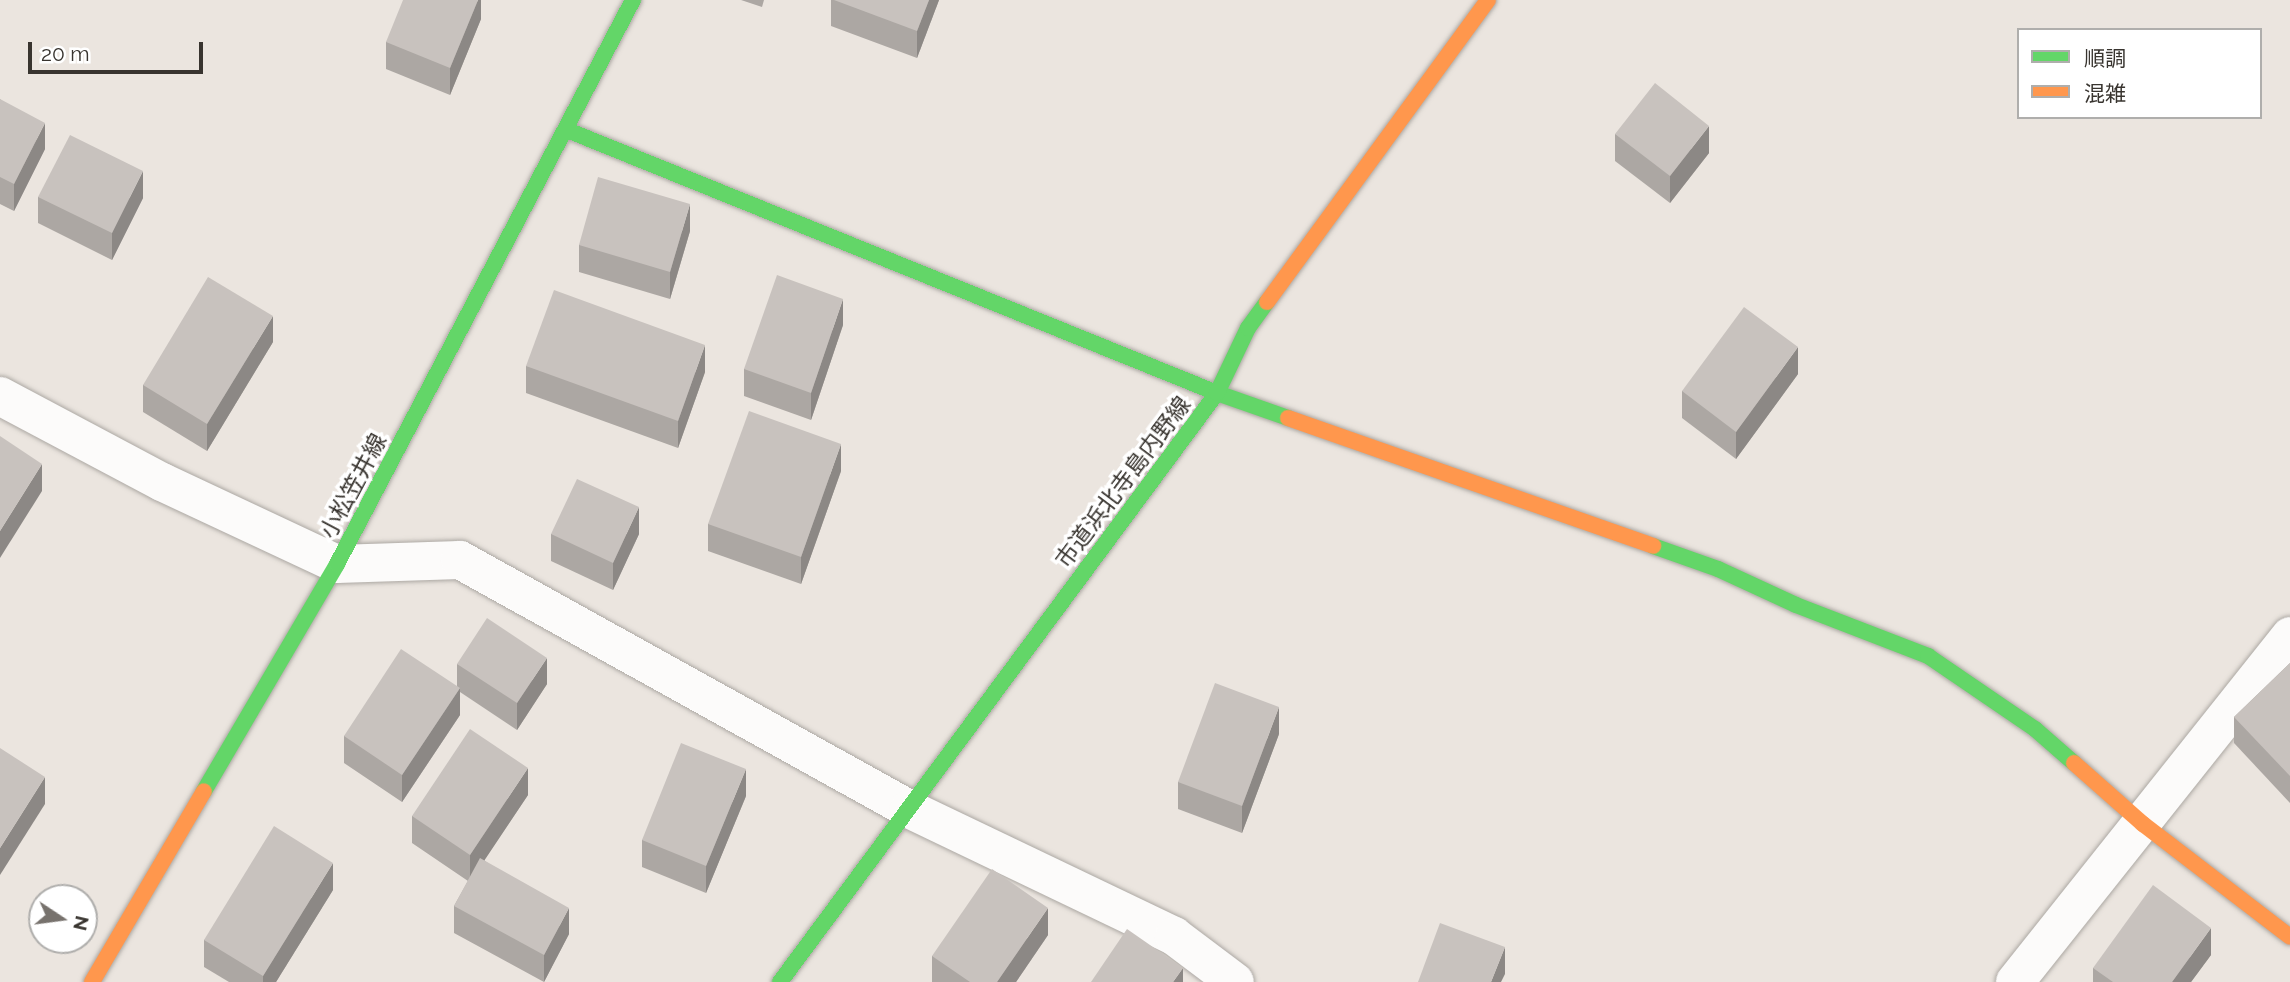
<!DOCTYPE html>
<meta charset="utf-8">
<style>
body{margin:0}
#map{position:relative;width:2290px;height:982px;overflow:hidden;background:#ebe5df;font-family:Raleway,"Noto Sans JP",sans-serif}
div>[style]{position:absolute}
.roads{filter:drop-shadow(0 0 2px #aca8a3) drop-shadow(0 0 2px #aca8a3)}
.street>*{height:38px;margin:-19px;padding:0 19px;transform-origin:19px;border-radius:19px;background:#fcfbfa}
.fast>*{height:16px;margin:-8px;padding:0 8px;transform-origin:8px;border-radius:8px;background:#63d668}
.slow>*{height:16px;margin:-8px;padding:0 8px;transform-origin:8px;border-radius:8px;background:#ff974d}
.wall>*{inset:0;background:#aca7a3}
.shaded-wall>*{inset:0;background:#8c8885}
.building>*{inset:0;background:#c8c2be}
span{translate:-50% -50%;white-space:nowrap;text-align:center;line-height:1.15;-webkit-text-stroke:7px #fff;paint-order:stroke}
.street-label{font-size:23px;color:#38342f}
.legend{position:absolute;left:2017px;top:28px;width:245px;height:91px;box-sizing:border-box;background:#fff;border:2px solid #afaeac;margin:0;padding:9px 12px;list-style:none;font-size:21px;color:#38342f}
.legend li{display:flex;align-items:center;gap:14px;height:35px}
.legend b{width:35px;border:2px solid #afaeac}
.north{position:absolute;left:28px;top:884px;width:70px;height:70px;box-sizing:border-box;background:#fff;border:2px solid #afaeac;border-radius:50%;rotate:103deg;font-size:19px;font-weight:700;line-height:28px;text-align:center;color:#38342f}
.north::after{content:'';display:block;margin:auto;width:24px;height:32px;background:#77726d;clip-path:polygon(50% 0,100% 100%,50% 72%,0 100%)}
.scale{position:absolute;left:28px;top:42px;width:175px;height:32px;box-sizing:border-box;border:4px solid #38342f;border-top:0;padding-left:9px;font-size:21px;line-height:24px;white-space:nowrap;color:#38342f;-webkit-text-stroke:5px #fff;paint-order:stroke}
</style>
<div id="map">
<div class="roads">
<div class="street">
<i style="left:0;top:396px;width:183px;rotate:28deg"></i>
<i style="left:162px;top:482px;width:193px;rotate:25.1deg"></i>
<i style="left:337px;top:564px;width:123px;rotate:-1.9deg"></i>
<i style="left:460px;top:560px;width:513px;rotate:29.01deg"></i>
<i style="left:909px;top:809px;width:294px;rotate:25.6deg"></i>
<i style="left:1174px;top:936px;width:76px;rotate:37deg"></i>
<i style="left:2015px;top:982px;width:442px;rotate:-51.5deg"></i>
</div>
<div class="fast">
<i style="left:567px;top:130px;width:701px;rotate:22.03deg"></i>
<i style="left:1217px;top:393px;width:75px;rotate:19.4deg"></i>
<i style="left:1653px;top:546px;width:69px;rotate:19.5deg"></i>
<i style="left:1718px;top:569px;width:86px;rotate:24.8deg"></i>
<i style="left:1796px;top:605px;width:142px;rotate:21.1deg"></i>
<i style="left:1928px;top:656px;width:130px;rotate:34.3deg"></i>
<i style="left:2035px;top:729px;width:52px;rotate:41.1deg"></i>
<i style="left:204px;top:791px;width:263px;rotate:-59.6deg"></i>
<i style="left:337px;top:564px;width:637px;rotate:-62.31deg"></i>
<i style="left:780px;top:982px;width:733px;rotate:-53.43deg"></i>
<i style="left:1217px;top:393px;width:72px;rotate:-64.5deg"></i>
<i style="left:1248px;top:328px;width:32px;rotate:-54deg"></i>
</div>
<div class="slow">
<i style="left:1267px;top:302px;width:374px;rotate:-53.8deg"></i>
<i style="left:1288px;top:418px;width:387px;rotate:19.3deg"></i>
<i style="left:2074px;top:763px;width:92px;rotate:41.5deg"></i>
<i style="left:2143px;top:824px;width:185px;rotate:37.5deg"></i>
<i style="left:92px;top:982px;width:221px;rotate:-59.6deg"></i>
</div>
</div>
<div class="wall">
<i style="clip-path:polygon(481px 0,481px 19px,450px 95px,386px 69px,386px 42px)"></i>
<i style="clip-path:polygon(741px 0,764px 0,762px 7px)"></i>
<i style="clip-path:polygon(831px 0,939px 0,917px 58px,831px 26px)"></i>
<i style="clip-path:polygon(0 99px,45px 149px,14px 211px,0 204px)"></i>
<i style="clip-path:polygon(1615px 134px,1709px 153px,1670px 203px,1615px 161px)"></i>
<i style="clip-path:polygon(38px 197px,143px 198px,112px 260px,38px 223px)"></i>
<i style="clip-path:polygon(690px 231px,670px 299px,579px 272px,579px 245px)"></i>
<i style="clip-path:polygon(843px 325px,811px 420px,744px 396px,744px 369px)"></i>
<i style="clip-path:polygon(273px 342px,207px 451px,143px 412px,143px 385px)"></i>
<i style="clip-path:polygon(526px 366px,705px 372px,678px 448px,526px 393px)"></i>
<i style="clip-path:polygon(1798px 374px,1736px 459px,1682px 418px,1682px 391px)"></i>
<i style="clip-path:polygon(841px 471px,801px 584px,708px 551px,708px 524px)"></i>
<i style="clip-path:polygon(551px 534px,639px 534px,613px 590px,551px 561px)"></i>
<i style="clip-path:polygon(2290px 663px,2290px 803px,2234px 743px,2234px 717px)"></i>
<i style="clip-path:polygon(457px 664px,547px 684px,517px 730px,460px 692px,460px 715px,402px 802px,344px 763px,344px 736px,457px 687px)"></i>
<i style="clip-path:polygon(1279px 734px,1242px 833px,1178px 809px,1178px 782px)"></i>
<i style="clip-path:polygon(528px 795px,484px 860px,569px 934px,544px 982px,454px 933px,454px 906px,468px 881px,412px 843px,412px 816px)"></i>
<i style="clip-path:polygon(746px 796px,706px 893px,642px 867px,642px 840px)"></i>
<i style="clip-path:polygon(333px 890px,276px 982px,229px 982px,204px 967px,204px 940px)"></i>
<i style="clip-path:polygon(1048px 935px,1016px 982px,932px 982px,932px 956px)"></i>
<i style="clip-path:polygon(2211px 955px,2191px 982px,2093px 982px,2093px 968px)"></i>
</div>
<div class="shaded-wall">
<i style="clip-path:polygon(478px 0,481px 0,481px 19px,450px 95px,450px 68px)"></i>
<i style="clip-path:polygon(929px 0,939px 0,917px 58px,917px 31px)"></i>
<i style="clip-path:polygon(45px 123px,45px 149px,14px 211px,14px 184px)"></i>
<i style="clip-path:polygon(1709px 126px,1709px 153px,1670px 203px,1670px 176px)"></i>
<i style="clip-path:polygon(143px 171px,143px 198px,112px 260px,112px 233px)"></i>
<i style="clip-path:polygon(690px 204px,690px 231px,670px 299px,670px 272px)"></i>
<i style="clip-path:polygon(843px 299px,843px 325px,811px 420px,811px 393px)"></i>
<i style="clip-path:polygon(273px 316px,273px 342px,207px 451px,207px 424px)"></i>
<i style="clip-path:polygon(705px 345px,705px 372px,678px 448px,678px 421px)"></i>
<i style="clip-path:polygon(1798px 347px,1798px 374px,1736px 459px,1736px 432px)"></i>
<i style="clip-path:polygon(841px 444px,841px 471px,801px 584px,801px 557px)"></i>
<i style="clip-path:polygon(42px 464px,42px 491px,0 558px,0 531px)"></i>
<i style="clip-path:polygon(639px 507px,639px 534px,613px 590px,613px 563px)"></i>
<i style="clip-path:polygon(547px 658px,547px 684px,517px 730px,517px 703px)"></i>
<i style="clip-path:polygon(460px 688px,460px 715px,402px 802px,402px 775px)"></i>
<i style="clip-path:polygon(1279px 707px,1279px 734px,1242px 833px,1242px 806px)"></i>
<i style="clip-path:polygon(528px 768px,528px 795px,470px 882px,470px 855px)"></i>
<i style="clip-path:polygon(746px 769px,746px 796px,706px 893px,706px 866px)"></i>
<i style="clip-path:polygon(45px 777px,45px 804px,0 875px,0 848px)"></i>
<i style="clip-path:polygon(333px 863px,333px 890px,276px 982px,263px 982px,263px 976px)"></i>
<i style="clip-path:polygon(569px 908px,569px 934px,544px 982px,544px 955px)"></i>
<i style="clip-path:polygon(1048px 908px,1048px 935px,1016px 982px,997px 982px)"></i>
<i style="clip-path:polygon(2211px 928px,2211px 955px,2191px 982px,2172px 982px)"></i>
<i style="clip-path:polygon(1505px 947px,1505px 974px,1501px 982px,1491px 982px)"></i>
<i style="clip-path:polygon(1183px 968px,1183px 982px,1173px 982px)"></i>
</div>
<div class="building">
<i style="clip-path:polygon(403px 0,478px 0,450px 68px,386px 42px)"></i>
<i style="clip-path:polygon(834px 0,929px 0,917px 31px)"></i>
<i style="clip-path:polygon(1655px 83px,1709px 126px,1670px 176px,1615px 134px)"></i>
<i style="clip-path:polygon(0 99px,45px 123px,14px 184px,0 177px)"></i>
<i style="clip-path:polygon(70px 135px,143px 171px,112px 233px,38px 197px)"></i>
<i style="clip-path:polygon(598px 177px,690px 204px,670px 272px,579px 245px)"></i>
<i style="clip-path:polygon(777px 275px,843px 299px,811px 393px,744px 369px)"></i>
<i style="clip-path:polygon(208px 277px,273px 316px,207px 424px,143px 385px)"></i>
<i style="clip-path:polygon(554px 290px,705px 345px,678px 421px,526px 366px)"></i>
<i style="clip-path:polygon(1744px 307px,1798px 347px,1736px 432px,1682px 391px)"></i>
<i style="clip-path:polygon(749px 411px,841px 444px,801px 557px,708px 524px)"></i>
<i style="clip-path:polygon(0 436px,42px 464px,0 531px)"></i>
<i style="clip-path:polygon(577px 479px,639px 507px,613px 563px,551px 534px)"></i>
<i style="clip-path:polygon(487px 618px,547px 658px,517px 703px,457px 664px)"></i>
<i style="clip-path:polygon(401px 649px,460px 688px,402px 775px,344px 736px)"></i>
<i style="clip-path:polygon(2290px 663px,2290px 776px,2234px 717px)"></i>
<i style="clip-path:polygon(1215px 683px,1279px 707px,1242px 806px,1178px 782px)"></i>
<i style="clip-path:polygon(470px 729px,528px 768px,470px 855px,412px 816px)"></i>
<i style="clip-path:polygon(681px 743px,746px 769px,706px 866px,642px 840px)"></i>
<i style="clip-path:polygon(0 748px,45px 777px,0 848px)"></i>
<i style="clip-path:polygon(274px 826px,333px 863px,263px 976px,204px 940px)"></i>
<i style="clip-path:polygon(480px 858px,569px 908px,544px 955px,454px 906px)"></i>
<i style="clip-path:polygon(992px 869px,1048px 908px,997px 982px,970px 982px,932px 956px)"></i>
<i style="clip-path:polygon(2153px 885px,2211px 928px,2172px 982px,2113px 982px,2093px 968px)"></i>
<i style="clip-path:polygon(1440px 923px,1505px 947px,1491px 982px,1418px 982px)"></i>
<i style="clip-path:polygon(1127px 929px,1183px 968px,1173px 982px,1091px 982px)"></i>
</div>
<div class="street-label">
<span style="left:1123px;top:482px;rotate:-53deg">市道浜北寺島内野線</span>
<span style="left:353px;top:486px;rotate:-62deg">小松笠井線</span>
</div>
<ul class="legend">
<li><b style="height:9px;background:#63d668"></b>順調</li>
<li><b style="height:9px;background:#ff974d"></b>混雑</li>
</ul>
<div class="north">N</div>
<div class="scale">20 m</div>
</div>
